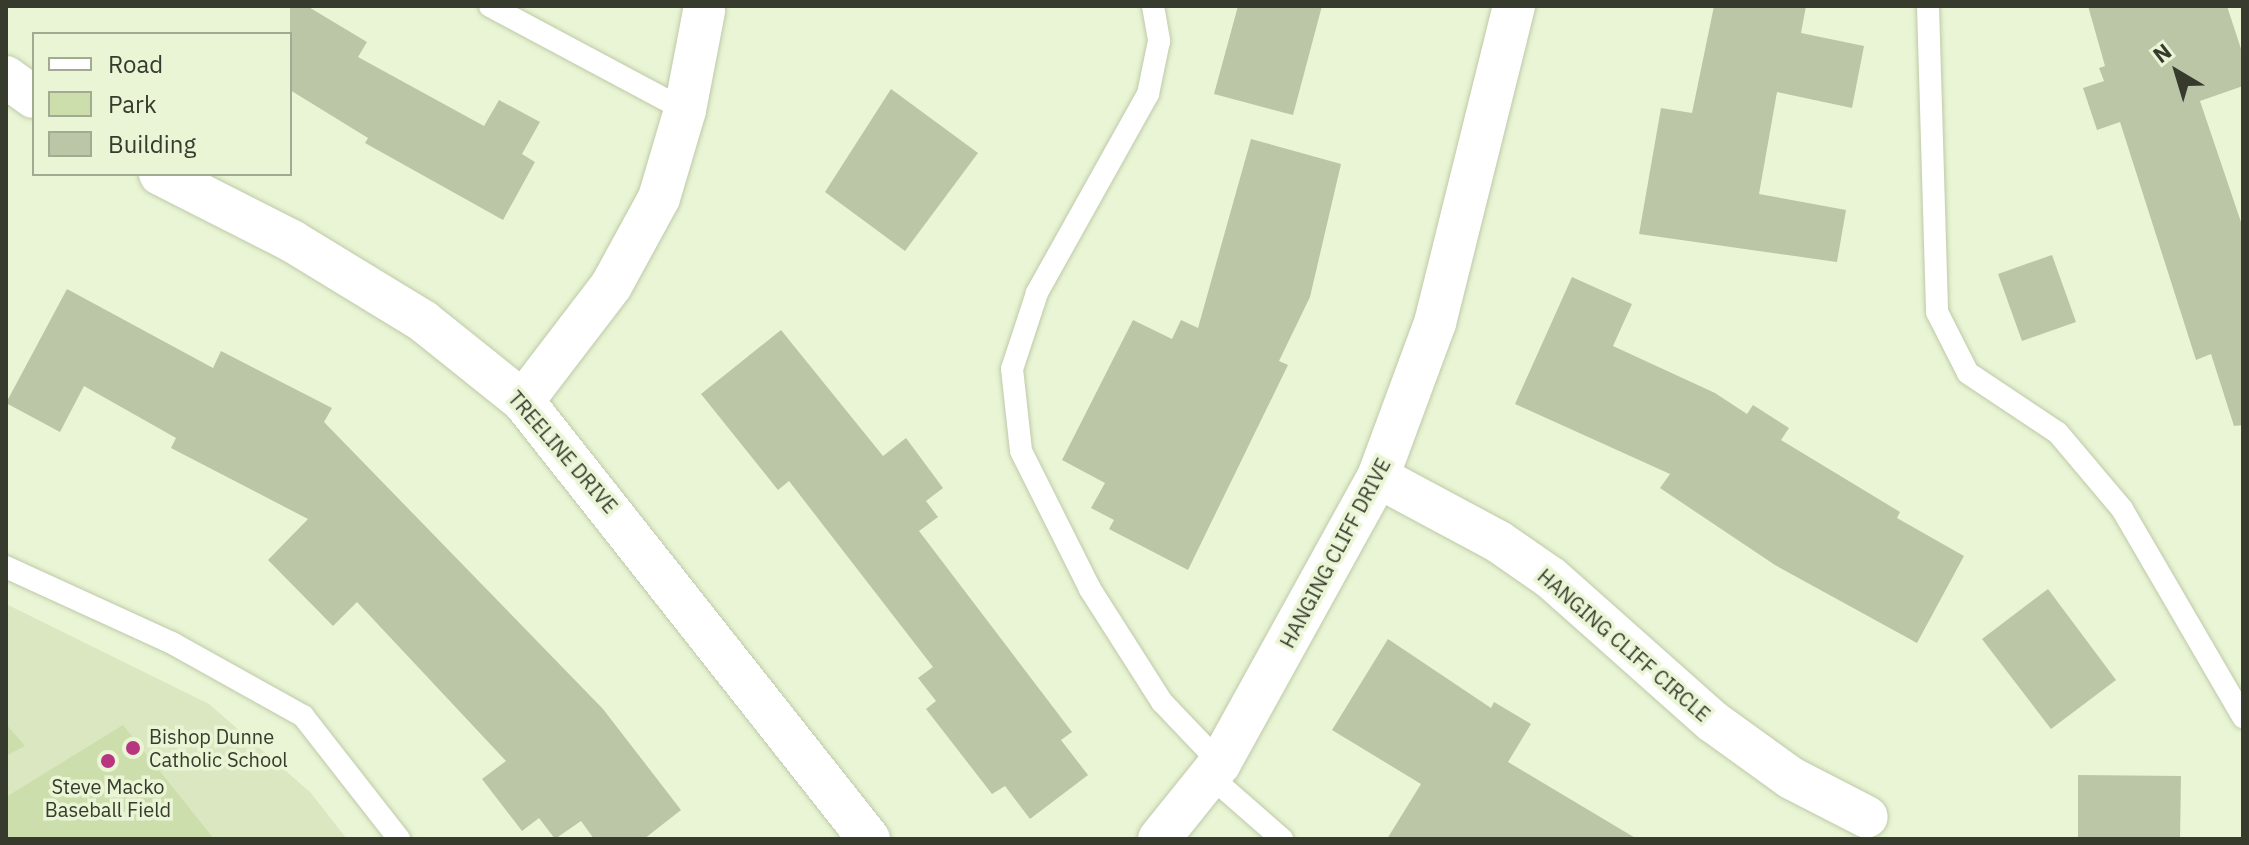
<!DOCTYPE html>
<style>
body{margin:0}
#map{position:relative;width:2249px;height:845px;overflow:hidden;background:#e9f5d4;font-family:"IBM Plex Sans",sans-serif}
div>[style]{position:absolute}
.built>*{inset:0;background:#dbe7c1}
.green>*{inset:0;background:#cddead}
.building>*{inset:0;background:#bbc6a6}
.roads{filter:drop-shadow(0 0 2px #bec9a9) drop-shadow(0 0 2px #bec9a9)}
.service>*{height:22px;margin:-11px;padding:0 11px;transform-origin:11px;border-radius:11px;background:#fff}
.minor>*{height:42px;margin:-21px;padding:0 21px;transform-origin:21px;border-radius:21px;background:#fff}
.dots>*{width:22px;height:22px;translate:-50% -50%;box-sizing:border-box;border:4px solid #e9f5d4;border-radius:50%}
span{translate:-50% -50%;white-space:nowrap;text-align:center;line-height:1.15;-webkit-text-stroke:7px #e9f5d4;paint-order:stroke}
.street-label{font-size:20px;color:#373b2e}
.poi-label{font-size:20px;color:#373b2e}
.left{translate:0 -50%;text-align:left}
.frame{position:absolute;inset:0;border:8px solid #373b2e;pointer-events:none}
.legend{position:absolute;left:32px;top:32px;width:260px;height:144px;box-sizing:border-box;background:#e9f5d4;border:2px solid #a2ab92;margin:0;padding:10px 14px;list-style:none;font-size:24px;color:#373b2e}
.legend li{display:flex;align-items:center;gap:16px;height:40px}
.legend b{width:40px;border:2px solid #a2ab92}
.north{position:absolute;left:2137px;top:32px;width:80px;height:80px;-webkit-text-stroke:6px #e9f5d4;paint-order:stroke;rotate:322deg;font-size:22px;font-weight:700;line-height:32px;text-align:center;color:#373b2e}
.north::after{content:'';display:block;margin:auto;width:28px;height:36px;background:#373b2e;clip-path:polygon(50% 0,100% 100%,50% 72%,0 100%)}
</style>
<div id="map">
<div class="built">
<i style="clip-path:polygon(6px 604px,209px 704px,310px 792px,347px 839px,6px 839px)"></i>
</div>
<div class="green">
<i style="clip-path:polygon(6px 724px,25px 746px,6px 756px)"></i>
<i style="clip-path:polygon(123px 725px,214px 839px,6px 839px,6px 797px)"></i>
</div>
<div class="building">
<i style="clip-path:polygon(290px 6px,307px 6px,367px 42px,358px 57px,484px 126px,499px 100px,540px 122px,522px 154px,535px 162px,503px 220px,365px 143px,368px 138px,290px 90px)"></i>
<i style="clip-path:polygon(1238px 6px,1322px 6px,1293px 115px,1214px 94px)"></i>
<i style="clip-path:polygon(1714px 6px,1806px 6px,1801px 33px,1864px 46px,1852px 108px,1777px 92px,1759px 194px,1846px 210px,1837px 262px,1639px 234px,1661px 108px,1692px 113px)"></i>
<i style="clip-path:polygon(2088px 6px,2227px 6px,2243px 55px,2243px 86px,2200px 101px,2243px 228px,2243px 425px,2234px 426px,2211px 354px,2196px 360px,2120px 122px,2097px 130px,2083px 88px,2104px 81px,2099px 68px,2105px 66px)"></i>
<i style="clip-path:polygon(891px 89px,978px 153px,905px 251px,825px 192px)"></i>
<i style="clip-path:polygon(1251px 139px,1341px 164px,1310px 297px,1279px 361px,1288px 365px,1188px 570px,1109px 529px,1114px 520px,1091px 508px,1105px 483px,1062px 460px,1133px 320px,1172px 339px,1181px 320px,1198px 328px)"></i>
<i style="clip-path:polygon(2052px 255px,2076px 322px,2022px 341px,1998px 274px)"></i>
<i style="clip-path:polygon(1572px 277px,1632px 304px,1613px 346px,1715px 393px,1747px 414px,1753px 405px,1789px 428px,1781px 440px,1900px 512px,1897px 518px,1964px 556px,1917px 643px,1775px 565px,1660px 488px,1670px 474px,1515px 404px)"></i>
<i style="clip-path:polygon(67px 289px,213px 368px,221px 351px,332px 408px,324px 422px,603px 709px,681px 810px,644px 839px,594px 839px,581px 821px,555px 839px,539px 818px,522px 831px,482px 779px,506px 761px,357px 602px,333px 626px,268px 560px,308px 519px,171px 448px,176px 438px,84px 386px,60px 432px,6px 403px)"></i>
<i style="clip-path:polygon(781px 330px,883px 456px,906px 438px,943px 488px,926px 501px,938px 517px,919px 531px,1072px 732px,1061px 740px,1088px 775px,1030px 819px,1005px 786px,992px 794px,926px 709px,936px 701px,918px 678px,933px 667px,789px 481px,778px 490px,701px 394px)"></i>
<i style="clip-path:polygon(2048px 589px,2116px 680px,2051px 729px,1982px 639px)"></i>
<i style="clip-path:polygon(1388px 639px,1491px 708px,1494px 702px,1531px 724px,1508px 762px,1637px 839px,1387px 839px,1421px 784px,1332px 730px)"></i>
<i style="clip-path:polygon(2078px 775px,2181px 776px,2180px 839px,2078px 839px)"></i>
</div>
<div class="roads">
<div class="service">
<i style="left:490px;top:6px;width:221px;rotate:28.1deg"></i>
<i style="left:1153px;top:6px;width:36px;rotate:80deg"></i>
<i style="left:1159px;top:41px;width:54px;rotate:101.7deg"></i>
<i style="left:1148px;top:94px;width:228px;rotate:119.2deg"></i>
<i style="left:1037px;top:293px;width:80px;rotate:108.2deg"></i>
<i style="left:1012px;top:369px;width:82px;rotate:83.7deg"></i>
<i style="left:1021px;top:451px;width:154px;rotate:63.4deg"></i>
<i style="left:1090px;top:589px;width:134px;rotate:57.5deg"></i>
<i style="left:1162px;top:702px;width:84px;rotate:46.4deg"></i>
<i style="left:1928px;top:6px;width:306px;rotate:88.3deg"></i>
<i style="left:1937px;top:312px;width:68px;rotate:63.1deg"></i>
<i style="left:1968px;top:373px;width:108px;rotate:33.7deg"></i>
<i style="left:2058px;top:433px;width:99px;rotate:49.9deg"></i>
<i style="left:2122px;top:509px;width:241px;rotate:59.8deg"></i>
<i style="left:6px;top:567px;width:183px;rotate:24.6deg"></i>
<i style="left:172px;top:643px;width:150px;rotate:29.1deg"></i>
<i style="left:303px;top:716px;width:156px;rotate:52deg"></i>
<i style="left:1210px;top:776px;width:96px;rotate:41.2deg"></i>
</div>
<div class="minor">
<i style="left:6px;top:77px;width:34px;rotate:36deg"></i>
<i style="left:160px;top:174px;width:148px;rotate:26.9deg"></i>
<i style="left:292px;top:241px;width:153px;rotate:31.4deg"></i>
<i style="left:423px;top:321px;width:128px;rotate:38.7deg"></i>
<i style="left:523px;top:401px;width:558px;rotate:51.69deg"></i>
<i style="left:523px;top:401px;width:145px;rotate:-52.6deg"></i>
<i style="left:611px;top:286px;width:100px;rotate:-61.4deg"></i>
<i style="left:659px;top:198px;width:92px;rotate:-73.5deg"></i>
<i style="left:685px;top:110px;width:101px;rotate:-79.1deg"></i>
<i style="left:1378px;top:477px;width:137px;rotate:28.2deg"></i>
<i style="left:1499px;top:542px;width:63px;rotate:34.7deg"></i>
<i style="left:1551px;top:578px;width:215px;rotate:41.6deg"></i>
<i style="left:1712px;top:721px;width:97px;rotate:35.8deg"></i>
<i style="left:1791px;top:778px;width:85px;rotate:27.2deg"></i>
<i style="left:1159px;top:839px;width:97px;rotate:-51.2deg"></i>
<i style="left:1220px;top:763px;width:327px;rotate:-61.1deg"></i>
<i style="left:1378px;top:477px;width:164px;rotate:-69.7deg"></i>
<i style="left:1435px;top:323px;width:327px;rotate:-76deg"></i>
</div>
</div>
<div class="dots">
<i style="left:133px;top:748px;background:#b7367f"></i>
<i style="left:108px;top:761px;background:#b7367f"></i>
</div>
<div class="street-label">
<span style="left:563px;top:452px;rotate:49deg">TREELINE DRIVE</span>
<span style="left:1335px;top:553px;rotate:-62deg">HANGING CLIFF DRIVE</span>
<span style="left:1624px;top:645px;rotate:41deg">HANGING CLIFF CIRCLE</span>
</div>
<div class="poi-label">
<span class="left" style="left:149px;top:748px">Bishop Dunne<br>Catholic School</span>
<span style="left:108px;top:798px">Steve Macko<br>Baseball Field</span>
</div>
<div class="frame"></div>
<ul class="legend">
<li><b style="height:10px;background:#fff"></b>Road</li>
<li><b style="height:22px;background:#cddead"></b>Park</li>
<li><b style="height:22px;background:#bbc6a6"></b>Building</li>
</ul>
<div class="north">N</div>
</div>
